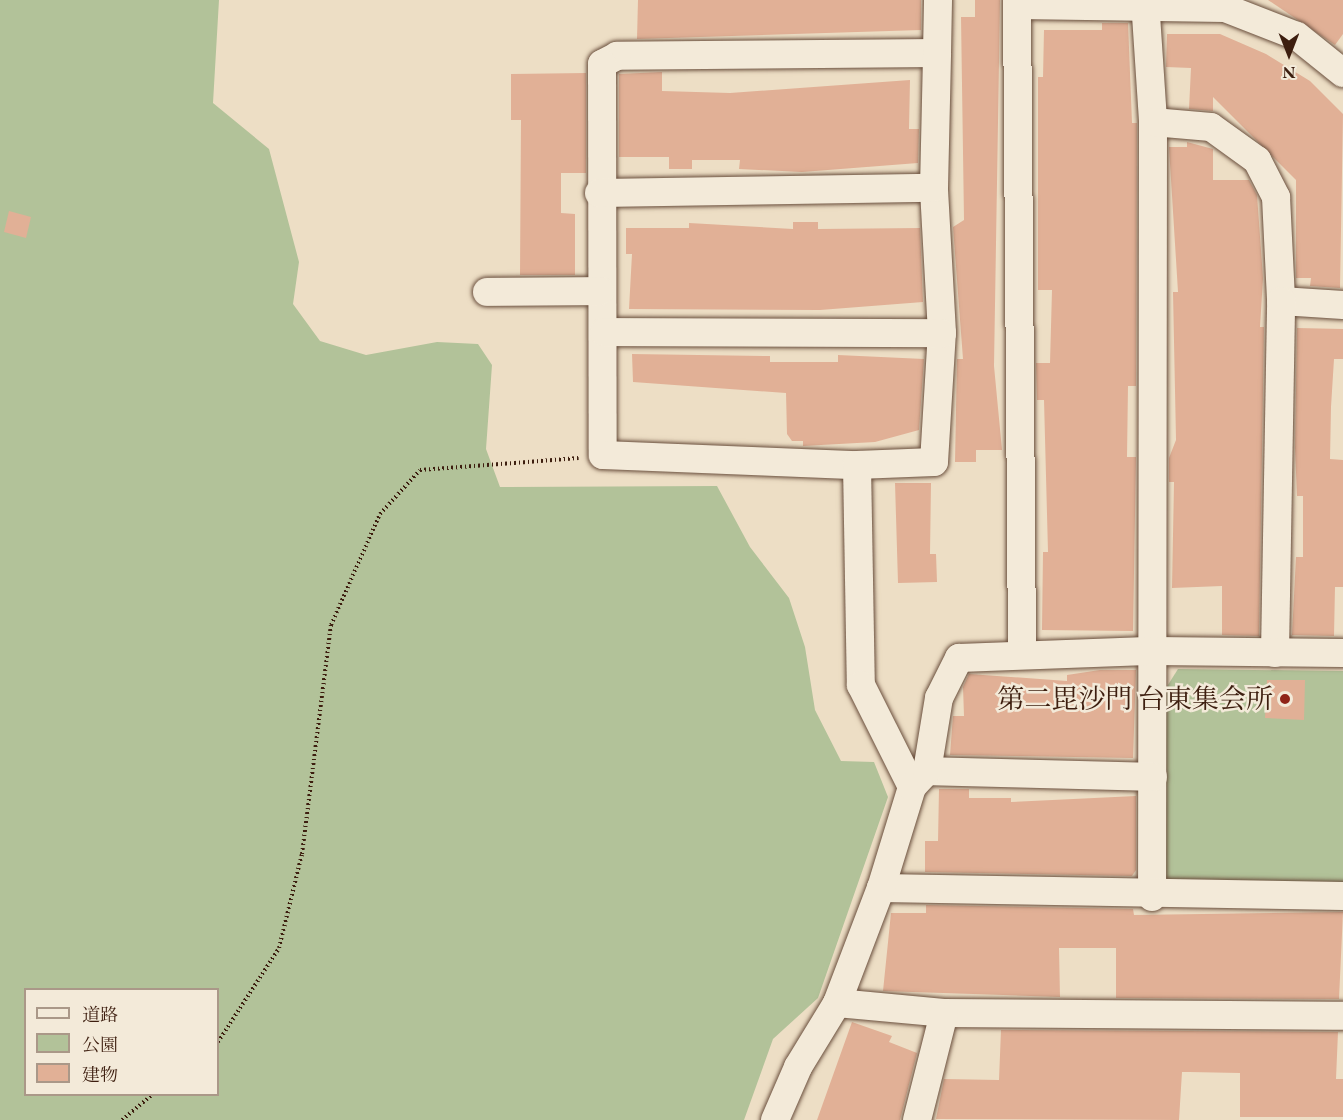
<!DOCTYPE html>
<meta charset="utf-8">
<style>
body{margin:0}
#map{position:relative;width:1343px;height:1120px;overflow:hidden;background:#eddec5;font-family:"EB Garamond","Noto Serif JP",serif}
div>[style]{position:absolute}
.green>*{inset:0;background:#b2c299}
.building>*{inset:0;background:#e1b096}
.path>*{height:4px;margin-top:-2px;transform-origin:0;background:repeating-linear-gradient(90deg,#3d1e0f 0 1.5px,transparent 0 4.5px)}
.roads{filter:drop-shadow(0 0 2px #694e3c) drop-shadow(0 0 2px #694e3c)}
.minor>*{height:28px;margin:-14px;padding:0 14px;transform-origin:14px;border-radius:14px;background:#f3ead9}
.dots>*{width:16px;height:16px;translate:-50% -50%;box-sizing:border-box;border:3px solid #f3ead9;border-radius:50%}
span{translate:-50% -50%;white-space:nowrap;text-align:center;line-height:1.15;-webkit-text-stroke:5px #f3ead9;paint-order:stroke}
.poi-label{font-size:27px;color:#3d1e0f}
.right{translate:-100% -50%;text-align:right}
.legend{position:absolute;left:24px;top:988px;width:195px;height:108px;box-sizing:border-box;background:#f3ead9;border:2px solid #aa9888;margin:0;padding:8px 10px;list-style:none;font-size:18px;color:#3d1e0f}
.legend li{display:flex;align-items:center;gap:12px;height:30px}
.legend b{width:30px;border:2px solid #aa9888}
.north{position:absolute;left:1259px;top:24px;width:60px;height:60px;-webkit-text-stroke:4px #f3ead9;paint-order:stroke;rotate:180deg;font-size:16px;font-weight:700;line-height:24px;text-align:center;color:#3d1e0f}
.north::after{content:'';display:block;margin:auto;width:21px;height:27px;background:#3d1e0f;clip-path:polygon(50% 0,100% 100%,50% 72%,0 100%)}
</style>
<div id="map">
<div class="green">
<i style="clip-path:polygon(evenodd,0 0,219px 0,213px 103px,269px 149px,299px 262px,293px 304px,320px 341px,366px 355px,437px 342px,478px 344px,492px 365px,486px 449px,500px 487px,717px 486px,750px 547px,789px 598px,805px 647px,815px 710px,841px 761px,874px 762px,888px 797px,818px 998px,773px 1039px,744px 1120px,0 1120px,0 0,26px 990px,218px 990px,218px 1094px,26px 1094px,26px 990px)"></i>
<i style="clip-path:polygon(1178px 669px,1343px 671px,1343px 884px,1164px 883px,1166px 688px)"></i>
</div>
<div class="building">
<i style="clip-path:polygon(638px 0,921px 0,921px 30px,637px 39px)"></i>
<i style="clip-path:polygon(975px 0,1000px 0,994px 366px,1002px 450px,976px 450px,976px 462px,955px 462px,957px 359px,963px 359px,953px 227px,964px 220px,961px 17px,975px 17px)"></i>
<i style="clip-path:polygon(1268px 0,1343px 0,1343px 34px,1335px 45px)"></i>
<i style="clip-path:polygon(1102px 23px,1128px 23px,1132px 123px,1137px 123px,1136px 386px,1128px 386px,1127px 457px,1136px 457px,1133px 631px,1042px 630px,1043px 552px,1048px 552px,1044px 400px,1037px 400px,1036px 363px,1050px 363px,1052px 290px,1038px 290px,1038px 77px,1043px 77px,1044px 30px,1102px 30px)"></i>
<i style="clip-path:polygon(1167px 34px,1220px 34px,1266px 54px,1310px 81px,1343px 114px,1340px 288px,1310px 286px,1311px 278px,1296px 278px,1296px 180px,1213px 97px,1213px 111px,1189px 109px,1191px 68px,1166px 67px)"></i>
<i style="clip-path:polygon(662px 72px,662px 91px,730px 93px,910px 80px,909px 129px,919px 129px,918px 163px,802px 172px,739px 169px,740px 160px,692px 160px,692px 169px,669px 169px,669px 157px,619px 157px,619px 74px)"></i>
<i style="clip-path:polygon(586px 73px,586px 173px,561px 173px,561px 213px,575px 214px,575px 275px,520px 275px,521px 120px,511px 120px,511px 74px)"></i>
<i style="clip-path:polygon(1187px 142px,1213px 149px,1213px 180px,1249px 180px,1257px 195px,1263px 278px,1260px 327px,1264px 327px,1259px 636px,1222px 635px,1222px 586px,1172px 588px,1174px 482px,1169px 482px,1169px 458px,1176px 440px,1173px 292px,1178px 292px,1169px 147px,1187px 147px)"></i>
<i style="clip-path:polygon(9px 211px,31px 217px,26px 238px,4px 232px)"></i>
<i style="clip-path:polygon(793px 222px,818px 222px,818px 229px,920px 228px,923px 302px,820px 310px,629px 309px,632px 254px,626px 254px,626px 228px,689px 228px,689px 223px,793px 229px)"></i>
<i style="clip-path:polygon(1297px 328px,1343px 329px,1343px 359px,1334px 359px,1331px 407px,1330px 459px,1343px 460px,1343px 587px,1335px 587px,1334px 636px,1292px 635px,1296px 557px,1303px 557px,1303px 496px,1297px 496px,1295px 448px)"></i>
<i style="clip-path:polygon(632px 354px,770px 356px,770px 362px,838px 362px,838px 355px,924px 359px,919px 430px,875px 442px,803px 446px,803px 441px,792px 441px,787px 434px,786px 393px,633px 382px)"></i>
<i style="clip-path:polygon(895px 483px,931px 483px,930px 554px,936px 554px,937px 582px,898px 583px)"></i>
<i style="clip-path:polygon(1100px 670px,1136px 670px,1133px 758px,950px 755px,953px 716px,964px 716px,963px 687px,969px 674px,1067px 681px,1067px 675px)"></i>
<i style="clip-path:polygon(1267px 680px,1305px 680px,1304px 720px,1265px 718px)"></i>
<i style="clip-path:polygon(939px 789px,969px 789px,969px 798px,1011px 798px,1011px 802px,1136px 796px,1136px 870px,1132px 876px,925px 872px,925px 841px,938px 841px)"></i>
<i style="clip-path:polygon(926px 905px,1133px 909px,1134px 915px,1343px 912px,1339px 999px,1116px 998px,1116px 948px,1059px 948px,1060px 997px,883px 991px,891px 913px,926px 913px)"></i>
<i style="clip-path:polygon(852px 1022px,892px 1036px,889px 1042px,917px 1053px,900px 1120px,817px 1120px)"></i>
<i style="clip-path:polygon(1001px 1030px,1338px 1032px,1336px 1079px,1343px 1079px,1343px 1117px,1240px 1117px,1240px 1073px,1189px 1072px,1182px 1072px,1179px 1120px,936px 1119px,944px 1079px,999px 1080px)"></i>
</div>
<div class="path">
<i style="left:218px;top:1042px;width:112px;rotate:-57deg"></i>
<i style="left:279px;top:948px;width:97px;rotate:-76.3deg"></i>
<i style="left:302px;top:854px;width:231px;rotate:-82.8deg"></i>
<i style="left:331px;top:625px;width:121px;rotate:-66.2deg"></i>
<i style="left:380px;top:514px;width:59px;rotate:-47.7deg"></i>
<i style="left:420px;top:470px;width:159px;rotate:-4.3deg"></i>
<i style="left:122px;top:1120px;width:40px;rotate:-40deg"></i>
</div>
<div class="roads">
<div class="minor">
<i style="left:1017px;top:0;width:655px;rotate:89.56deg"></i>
<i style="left:1145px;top:0;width:122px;rotate:86.2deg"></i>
<i style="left:1153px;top:122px;width:775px;rotate:90.07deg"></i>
<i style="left:1018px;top:5px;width:207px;rotate:0.8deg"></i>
<i style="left:1225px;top:8px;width:77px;rotate:21.3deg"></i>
<i style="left:1297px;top:36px;width:59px;rotate:38.8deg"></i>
<i style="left:937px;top:53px;width:320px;rotate:179.5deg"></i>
<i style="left:617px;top:56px;width:17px;rotate:152deg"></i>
<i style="left:602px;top:64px;width:391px;rotate:89.9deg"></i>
<i style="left:603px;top:455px;width:254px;rotate:2.3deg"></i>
<i style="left:857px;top:465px;width:77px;rotate:-2.2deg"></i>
<i style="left:934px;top:462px;width:129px;rotate:-86.5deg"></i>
<i style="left:942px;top:333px;width:145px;rotate:-93.2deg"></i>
<i style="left:934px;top:188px;width:135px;rotate:-88.7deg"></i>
<i style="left:937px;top:53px;width:53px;rotate:-88.9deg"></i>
<i style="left:1153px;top:122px;width:58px;rotate:4.9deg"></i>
<i style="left:1211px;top:127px;width:57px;rotate:35.7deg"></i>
<i style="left:1257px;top:160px;width:42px;rotate:62.8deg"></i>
<i style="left:1276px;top:197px;width:104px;rotate:87.2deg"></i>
<i style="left:1281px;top:301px;width:62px;rotate:3.7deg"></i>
<i style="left:599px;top:193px;width:335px;rotate:-0.9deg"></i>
<i style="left:487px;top:292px;width:113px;rotate:-0.5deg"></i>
<i style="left:604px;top:332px;width:338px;rotate:0.2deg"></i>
<i style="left:857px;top:465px;width:220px;rotate:89deg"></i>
<i style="left:861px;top:685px;width:114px;rotate:63.4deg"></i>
<i style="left:1275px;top:653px;width:352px;rotate:-89deg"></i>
<i style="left:927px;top:771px;width:226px;rotate:1.5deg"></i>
<i style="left:881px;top:888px;width:462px;rotate:1deg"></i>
<i style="left:837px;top:1003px;width:107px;rotate:5.3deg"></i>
<i style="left:944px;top:1013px;width:399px;rotate:0.4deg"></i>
<i style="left:775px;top:1120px;width:58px;rotate:-66.5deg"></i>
<i style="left:798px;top:1067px;width:75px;rotate:-58.6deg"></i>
<i style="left:837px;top:1003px;width:123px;rotate:-69.1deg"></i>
<i style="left:881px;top:888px;width:106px;rotate:-72.9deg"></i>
<i style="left:912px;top:787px;width:22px;rotate:-47deg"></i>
<i style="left:927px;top:771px;width:74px;rotate:-80.7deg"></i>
<i style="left:939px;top:698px;width:45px;rotate:-63.4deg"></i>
<i style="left:959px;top:658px;width:195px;rotate:-2.1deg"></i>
<i style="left:1154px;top:651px;width:189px;rotate:0.6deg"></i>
<i style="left:917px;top:1120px;width:110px;rotate:-75.8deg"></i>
</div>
</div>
<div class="dots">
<i style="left:1285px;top:699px;background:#8f2418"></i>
</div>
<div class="poi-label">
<span class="right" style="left:1273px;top:699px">第二毘沙門 台東集会所</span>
</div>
<ul class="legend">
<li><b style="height:8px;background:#f3ead9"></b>道路</li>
<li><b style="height:16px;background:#b2c299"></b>公園</li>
<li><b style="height:16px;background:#e1b096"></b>建物</li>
</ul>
<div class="north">N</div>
</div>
